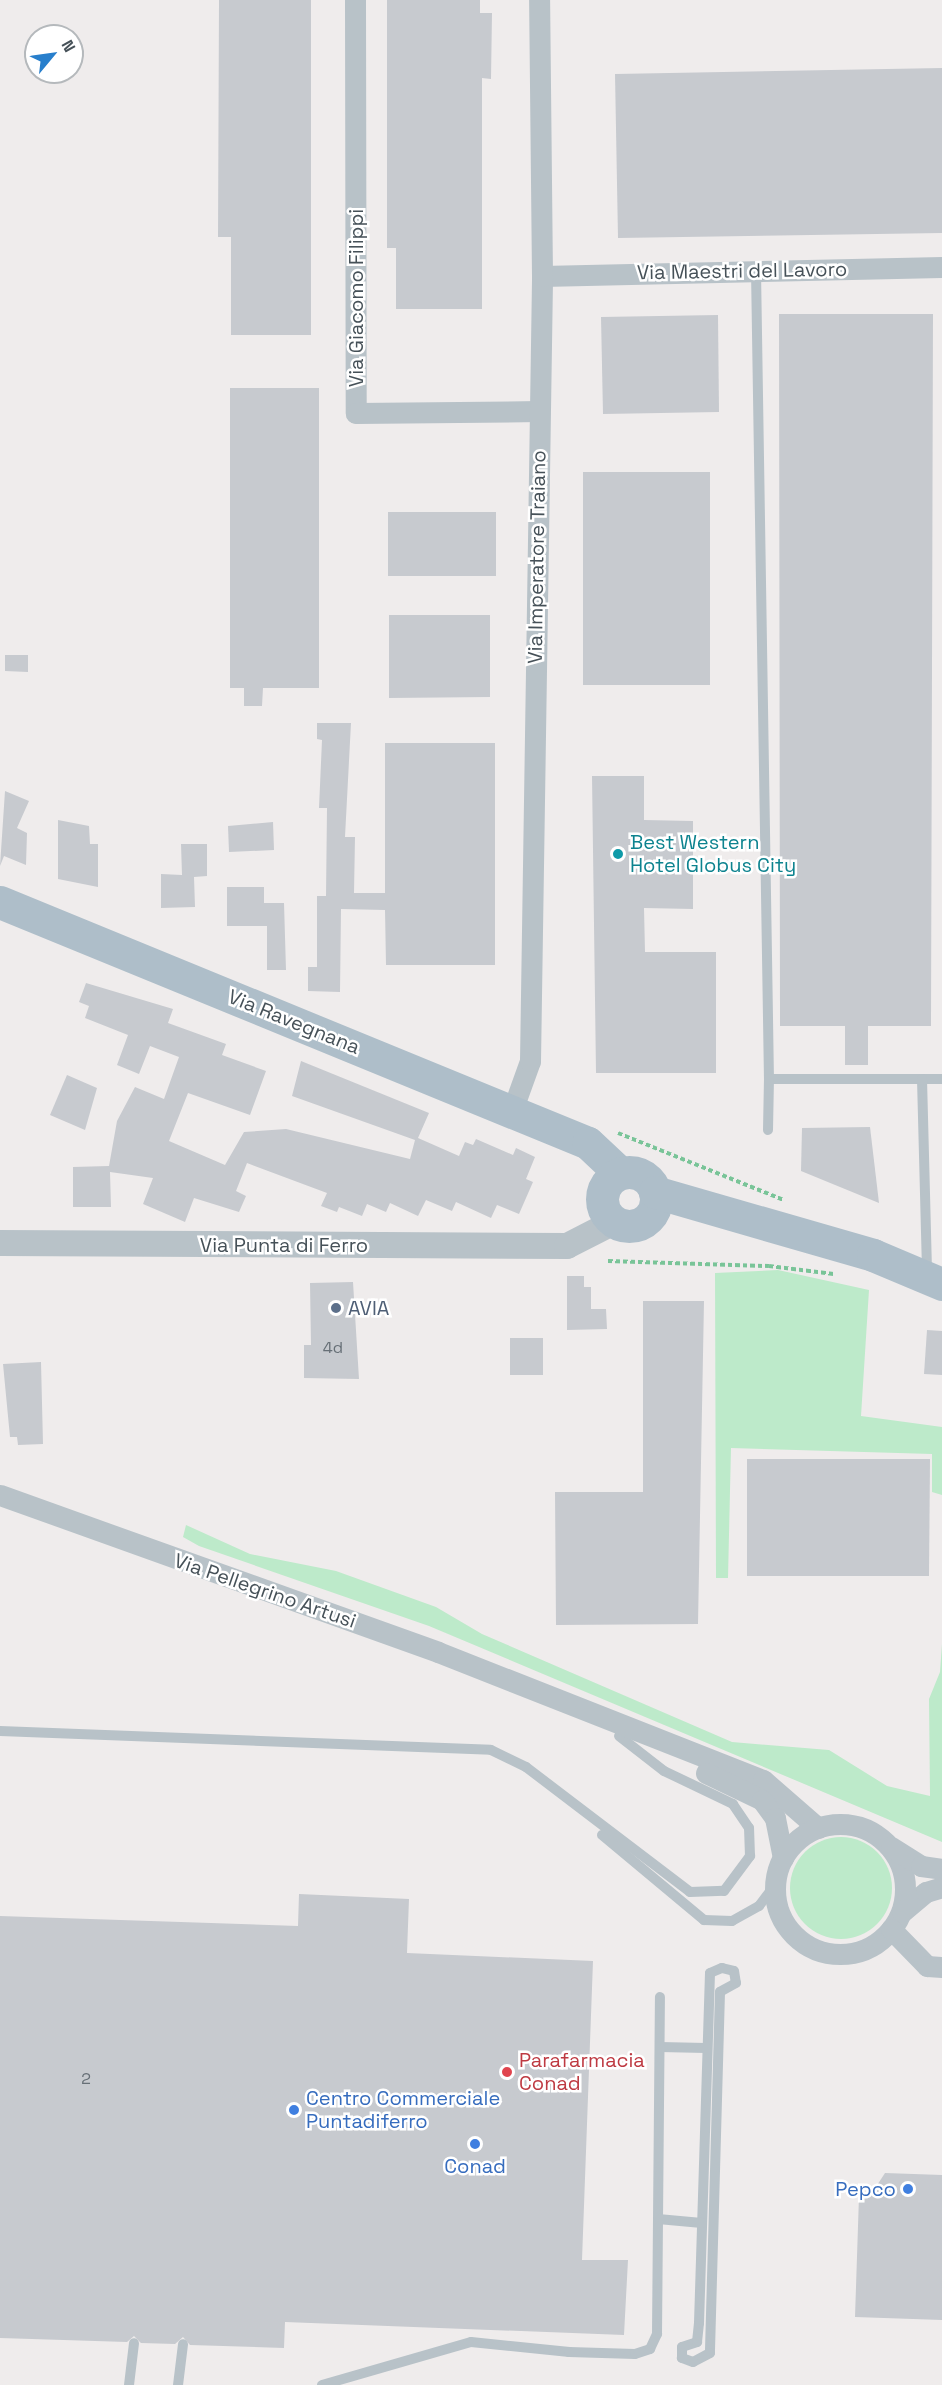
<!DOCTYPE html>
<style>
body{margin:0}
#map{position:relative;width:942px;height:2385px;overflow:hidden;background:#efecec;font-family:"Space Grotesk",sans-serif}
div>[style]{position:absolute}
.green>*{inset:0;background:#bdeaca}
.round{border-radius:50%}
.building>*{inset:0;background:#c7cacf}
.path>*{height:4px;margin-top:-2px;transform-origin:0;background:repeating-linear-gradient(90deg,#79c498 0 4.5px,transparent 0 7.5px)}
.service>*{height:10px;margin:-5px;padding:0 5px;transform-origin:5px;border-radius:5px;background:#b8c2c8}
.minor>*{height:21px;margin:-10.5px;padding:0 10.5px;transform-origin:10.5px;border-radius:10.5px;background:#b8c2c8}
.minor>.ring{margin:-10.5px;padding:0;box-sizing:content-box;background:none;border:21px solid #b8c2c8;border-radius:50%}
.tertiary>*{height:26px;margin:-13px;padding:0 13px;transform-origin:13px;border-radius:13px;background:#b8c2c8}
.primary>*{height:33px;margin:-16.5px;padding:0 16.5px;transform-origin:16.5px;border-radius:16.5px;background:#aebec9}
.primary>.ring{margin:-16.5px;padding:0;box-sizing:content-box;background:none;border:33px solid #aebec9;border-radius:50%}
.dots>*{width:16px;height:16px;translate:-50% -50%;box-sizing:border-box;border:3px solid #fff;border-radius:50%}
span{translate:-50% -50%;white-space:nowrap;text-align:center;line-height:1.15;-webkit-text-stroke:5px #fff;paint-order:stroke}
.number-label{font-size:16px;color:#666f76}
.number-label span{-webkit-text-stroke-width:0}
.street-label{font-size:20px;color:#465158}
.culture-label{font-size:20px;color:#0d838f}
.left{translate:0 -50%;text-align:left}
.service-label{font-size:20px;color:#4e5e75}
.health-label{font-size:20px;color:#be3a42}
.shop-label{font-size:20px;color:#366cbe}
.right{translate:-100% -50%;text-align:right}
.north{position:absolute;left:24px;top:24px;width:60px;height:60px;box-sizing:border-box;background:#fff;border:2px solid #b5b9bc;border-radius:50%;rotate:61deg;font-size:16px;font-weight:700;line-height:24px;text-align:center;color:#465158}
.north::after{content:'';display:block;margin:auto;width:21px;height:27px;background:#287fcc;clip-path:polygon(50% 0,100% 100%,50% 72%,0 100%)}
</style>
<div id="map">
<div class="green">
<i style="clip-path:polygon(778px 1270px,869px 1290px,861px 1416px,942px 1427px,942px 1495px,932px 1492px,932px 1454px,731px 1448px,728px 1578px,716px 1578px,715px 1273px)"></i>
<i style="clip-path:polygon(186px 1525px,250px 1554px,336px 1571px,436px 1607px,482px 1634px,732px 1742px,829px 1750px,887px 1786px,930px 1796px,929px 1699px,940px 1672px,942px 1644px,942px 1842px,429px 1626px,199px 1546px,183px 1537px)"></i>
<i class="round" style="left:790px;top:1837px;width:102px;height:102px"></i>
</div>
<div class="building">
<i style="clip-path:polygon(219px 0,311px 0,311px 335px,231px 335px,231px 237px,218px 237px)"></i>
<i style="clip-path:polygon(387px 0,480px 0,480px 13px,492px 13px,491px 79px,482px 78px,482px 309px,396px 309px,396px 248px,387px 248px)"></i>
<i style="clip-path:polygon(942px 68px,942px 233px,618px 238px,615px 74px)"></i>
<i style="clip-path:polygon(779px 314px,933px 314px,931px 1026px,868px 1026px,868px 1065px,845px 1065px,845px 1026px,780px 1026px)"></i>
<i style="clip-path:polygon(718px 315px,719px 412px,603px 414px,601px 317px)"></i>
<i style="clip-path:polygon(230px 388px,319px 388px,319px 688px,263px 688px,262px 706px,244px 706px,244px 688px,230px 688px)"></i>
<i style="clip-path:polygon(583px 472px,710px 472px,710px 685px,583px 685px)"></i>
<i style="clip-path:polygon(388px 512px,496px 512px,496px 576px,388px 576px)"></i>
<i style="clip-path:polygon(389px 615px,490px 615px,490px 697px,389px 698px)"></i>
<i style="clip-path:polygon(5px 655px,28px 655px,28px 672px,5px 671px)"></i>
<i style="clip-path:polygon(317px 723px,351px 723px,345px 837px,355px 837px,354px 893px,385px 893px,385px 743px,495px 743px,495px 965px,386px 965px,385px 910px,341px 909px,340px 992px,308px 991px,308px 967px,317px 967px,317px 896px,326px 896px,327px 808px,319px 808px,322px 740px,317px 739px)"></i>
<i style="clip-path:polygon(592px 776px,644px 776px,644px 820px,693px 821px,693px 909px,644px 908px,645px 952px,716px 952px,716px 1073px,596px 1073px)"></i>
<i style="clip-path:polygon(5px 791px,29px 801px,17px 828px,27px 833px,26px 865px,4px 856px,0 866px)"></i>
<i style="clip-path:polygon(58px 820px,89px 826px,90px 844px,98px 844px,98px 887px,58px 879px)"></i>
<i style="clip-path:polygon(273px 822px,274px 850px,229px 852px,228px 826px)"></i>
<i style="clip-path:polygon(181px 844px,207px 844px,207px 876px,194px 877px,195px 907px,161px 908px,161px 874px,182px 875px)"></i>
<i style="clip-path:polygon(227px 887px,264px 887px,264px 903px,284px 903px,286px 970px,267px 970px,267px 926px,227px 926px)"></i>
<i style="clip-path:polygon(86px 983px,173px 1009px,168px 1023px,226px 1044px,222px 1055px,266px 1071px,250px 1115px,188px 1093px,169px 1141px,225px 1165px,244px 1132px,286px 1129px,410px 1159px,415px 1140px,292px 1096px,301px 1061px,429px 1113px,418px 1138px,459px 1156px,465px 1142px,473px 1145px,476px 1139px,513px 1155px,516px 1148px,535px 1157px,526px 1179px,533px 1182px,519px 1214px,497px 1205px,491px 1218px,456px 1202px,452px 1211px,426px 1200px,418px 1216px,390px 1203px,386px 1212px,367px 1204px,362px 1216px,339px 1207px,337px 1212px,321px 1206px,327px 1193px,247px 1163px,236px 1191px,246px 1196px,239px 1212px,194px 1198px,185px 1222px,143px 1204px,153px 1178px,110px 1172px,111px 1207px,73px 1207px,73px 1167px,109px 1166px,117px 1121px,135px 1087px,164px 1099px,179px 1057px,150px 1046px,139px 1074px,117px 1065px,128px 1035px,85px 1018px,89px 1006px,79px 1002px)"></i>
<i style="clip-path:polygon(67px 1075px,97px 1088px,85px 1130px,50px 1115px)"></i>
<i style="clip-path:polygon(870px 1127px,879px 1203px,801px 1171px,802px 1128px)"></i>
<i style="clip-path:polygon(567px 1276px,584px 1276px,584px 1287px,591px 1287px,591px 1309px,606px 1309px,607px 1329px,567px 1330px)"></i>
<i style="clip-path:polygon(353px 1282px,359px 1379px,304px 1378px,304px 1345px,311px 1345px,310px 1283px)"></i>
<i style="clip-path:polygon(643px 1301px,704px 1301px,698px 1624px,556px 1625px,555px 1492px,643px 1492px)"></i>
<i style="clip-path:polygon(927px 1330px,942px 1331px,942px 1375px,924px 1374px)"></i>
<i style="clip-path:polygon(510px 1338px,543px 1338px,543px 1375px,510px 1375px)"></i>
<i style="clip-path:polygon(41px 1362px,43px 1444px,18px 1445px,17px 1437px,10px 1437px,3px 1364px)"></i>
<i style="clip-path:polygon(747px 1459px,930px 1459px,929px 1576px,747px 1576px)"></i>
<i style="clip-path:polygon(299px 1894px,409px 1899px,407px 1953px,593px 1961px,582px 2260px,628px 2260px,624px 2335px,285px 2322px,284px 2348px,190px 2345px,183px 2337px,175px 2344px,141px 2343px,134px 2336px,127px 2342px,0 2338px,0 1916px,298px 1926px)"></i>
<i style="clip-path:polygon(885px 2173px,942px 2175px,942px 2320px,855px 2317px,859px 2196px,870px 2196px)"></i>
</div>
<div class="path">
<i style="left:618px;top:1133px;width:179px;rotate:22deg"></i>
<i style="left:608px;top:1261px;width:161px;rotate:1.8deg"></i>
<i style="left:769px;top:1266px;width:65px;rotate:7deg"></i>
</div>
<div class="service">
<i style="left:756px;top:271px;width:808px;rotate:89.08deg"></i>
<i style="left:769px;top:1079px;width:173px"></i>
<i style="left:922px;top:1079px;width:194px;rotate:88.5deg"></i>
<i style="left:768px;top:1130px;width:51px;rotate:-88.9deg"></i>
<i style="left:0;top:1731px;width:491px;rotate:2.2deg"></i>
<i style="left:491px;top:1750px;width:39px;rotate:26deg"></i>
<i style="left:526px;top:1767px;width:206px;rotate:37.3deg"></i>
<i style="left:690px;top:1892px;width:34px;rotate:-2deg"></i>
<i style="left:724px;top:1891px;width:44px;rotate:-53.4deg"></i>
<i style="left:750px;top:1856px;width:28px;rotate:-92deg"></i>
<i style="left:749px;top:1828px;width:29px;rotate:-124deg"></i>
<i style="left:733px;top:1804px;width:76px;rotate:-154.4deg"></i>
<i style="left:664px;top:1771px;width:57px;rotate:-142.1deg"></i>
<i style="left:602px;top:1835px;width:133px;rotate:39.8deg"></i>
<i style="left:704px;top:1920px;width:28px;rotate:2deg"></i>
<i style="left:732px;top:1921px;width:31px;rotate:-29deg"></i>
<i style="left:759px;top:1906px;width:26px;rotate:-53deg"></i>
<i style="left:722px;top:1968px;width:12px;rotate:14deg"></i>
<i style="left:734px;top:1971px;width:12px;rotate:81deg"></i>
<i style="left:736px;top:1983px;width:18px;rotate:151deg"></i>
<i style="left:720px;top:1992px;width:361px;rotate:91.6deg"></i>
<i style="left:710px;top:2353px;width:19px;rotate:152deg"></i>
<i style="left:693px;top:2362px;width:12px;rotate:-160deg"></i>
<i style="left:682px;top:2358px;width:11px;rotate:-90deg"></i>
<i style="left:682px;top:2347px;width:16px;rotate:-18deg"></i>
<i style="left:697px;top:2342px;width:19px;rotate:-84deg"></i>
<i style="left:699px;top:2323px;width:350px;rotate:-88.2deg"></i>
<i style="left:710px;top:1973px;width:13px;rotate:-23deg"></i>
<i style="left:660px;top:2047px;width:46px;rotate:1.2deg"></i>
<i style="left:658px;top:2219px;width:44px;rotate:5.2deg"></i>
<i style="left:129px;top:2385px;width:42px;rotate:-83.2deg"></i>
<i style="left:178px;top:2385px;width:41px;rotate:-83deg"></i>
<i style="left:322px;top:2385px;width:155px;rotate:-16.1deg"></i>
<i style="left:471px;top:2342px;width:99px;rotate:5.8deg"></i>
<i style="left:569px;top:2352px;width:66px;rotate:1.7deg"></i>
<i style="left:635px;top:2354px;width:16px;rotate:-18deg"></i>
<i style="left:650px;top:2349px;width:17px;rotate:-65deg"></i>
<i style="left:657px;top:2334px;width:337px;rotate:-89.5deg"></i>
</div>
<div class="minor">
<i style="left:355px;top:0;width:413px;rotate:89.9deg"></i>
<i style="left:356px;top:413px;width:183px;rotate:-0.6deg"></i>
<i style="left:542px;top:276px;width:400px;rotate:-1.3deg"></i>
<i style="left:512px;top:1111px;width:53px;rotate:-70.2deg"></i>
<i style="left:530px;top:1061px;width:785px;rotate:-89.12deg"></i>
<i style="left:542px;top:276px;width:276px;rotate:-90.6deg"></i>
<i style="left:0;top:1495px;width:465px;rotate:19.7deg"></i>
<i style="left:438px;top:1652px;width:349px;rotate:21.5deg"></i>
<i style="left:763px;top:1780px;width:73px;rotate:41.1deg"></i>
<i style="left:706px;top:1773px;width:62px;rotate:25.7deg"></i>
<i style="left:762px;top:1800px;width:22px;rotate:54deg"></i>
<i style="left:775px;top:1818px;width:41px;rotate:78.7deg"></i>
<i class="ring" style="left:775px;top:1824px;width:109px;height:109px"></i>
<i style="left:891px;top:1847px;width:36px;rotate:32deg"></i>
<i style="left:921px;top:1866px;width:21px;rotate:8deg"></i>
<i style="left:902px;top:1912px;width:31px;rotate:-40deg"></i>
<i style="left:926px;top:1892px;width:17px;rotate:-17deg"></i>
<i style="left:891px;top:1929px;width:52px;rotate:45.8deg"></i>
<i style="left:927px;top:1966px;width:15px;rotate:4deg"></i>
</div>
<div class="tertiary">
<i style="left:0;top:1243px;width:567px;rotate:0.3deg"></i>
<i style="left:567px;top:1246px;width:53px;rotate:-27.1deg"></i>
</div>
<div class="primary">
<i style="left:0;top:902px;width:635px;rotate:22.29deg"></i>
<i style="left:588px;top:1143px;width:44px;rotate:43.2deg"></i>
<i class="ring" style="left:602px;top:1172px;width:21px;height:21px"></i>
<i style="left:655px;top:1192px;width:227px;rotate:16.1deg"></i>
<i style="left:873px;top:1255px;width:75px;rotate:22.8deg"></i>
</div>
<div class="dots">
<i style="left:618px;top:854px;background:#0f9aa8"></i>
<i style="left:336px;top:1308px;background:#5c6f8a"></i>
<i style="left:507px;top:2072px;background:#e0444e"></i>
<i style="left:294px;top:2110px;background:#3f7fe0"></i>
<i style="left:475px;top:2144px;background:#3f7fe0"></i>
<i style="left:908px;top:2189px;background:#3f7fe0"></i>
</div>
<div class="number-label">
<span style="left:333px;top:1348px">4d</span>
<span style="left:86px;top:2079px">2</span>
</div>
<div class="street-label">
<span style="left:742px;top:271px;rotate:-1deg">Via Maestri del Lavoro</span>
<span style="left:356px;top:298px;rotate:-90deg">Via Giacomo Filippi</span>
<span style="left:537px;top:557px;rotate:-89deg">Via Imperatore Traiano</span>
<span style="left:294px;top:1022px;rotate:22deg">Via Ravegnana</span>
<span style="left:284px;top:1245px">Via Punta di Ferro</span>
<span style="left:265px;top:1591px;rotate:19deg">Via Pellegrino Artusi</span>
</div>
<div class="culture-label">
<span class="left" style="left:630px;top:854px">Best Western<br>Hotel Globus City</span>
</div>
<div class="service-label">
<span class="left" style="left:348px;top:1308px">AVIA</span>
</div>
<div class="health-label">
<span class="left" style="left:519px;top:2072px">Parafarmacia<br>Conad</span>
</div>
<div class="shop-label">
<span class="left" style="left:306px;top:2110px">Centro Commerciale<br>Puntadiferro</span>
<span style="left:475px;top:2166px">Conad</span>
<span class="right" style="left:896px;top:2189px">Pepco</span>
</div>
<div class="north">N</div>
</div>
